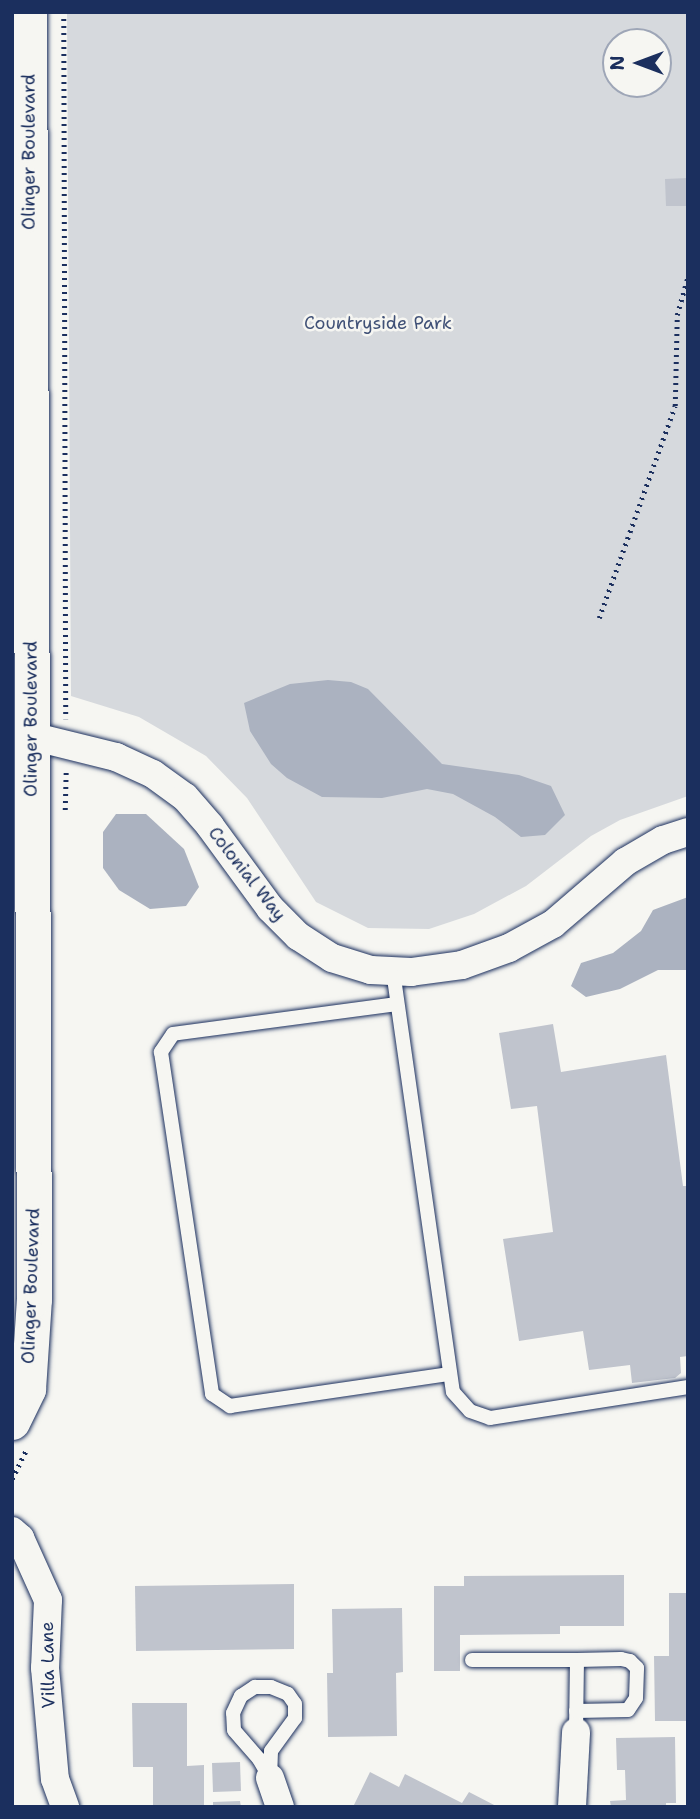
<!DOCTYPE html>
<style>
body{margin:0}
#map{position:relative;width:700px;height:1819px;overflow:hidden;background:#f6f6f2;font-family:"Shantell Sans",sans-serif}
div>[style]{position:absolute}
.green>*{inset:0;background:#d6d9dd}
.water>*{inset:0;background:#abb2c0}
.building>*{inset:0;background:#c0c4cd}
.path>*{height:4.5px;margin-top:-2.25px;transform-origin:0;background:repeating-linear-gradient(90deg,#1b2f5e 0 2px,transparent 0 7px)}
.roads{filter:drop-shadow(0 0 2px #1b2f5e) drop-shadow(0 0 2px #1b2f5e)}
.service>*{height:14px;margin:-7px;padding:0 7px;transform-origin:7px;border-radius:7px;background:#f6f6f2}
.minor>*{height:28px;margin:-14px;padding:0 14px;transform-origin:14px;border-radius:14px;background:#f6f6f2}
.tertiary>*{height:35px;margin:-17.5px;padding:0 17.5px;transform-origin:17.5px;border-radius:17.5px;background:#f6f6f2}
span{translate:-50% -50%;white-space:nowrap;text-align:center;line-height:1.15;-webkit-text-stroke:5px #f6f6f2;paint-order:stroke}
.street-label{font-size:18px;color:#1b2f5e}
.park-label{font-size:18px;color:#405177}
.frame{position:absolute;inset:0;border:14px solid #1b2f5e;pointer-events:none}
.north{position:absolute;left:602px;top:28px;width:70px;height:70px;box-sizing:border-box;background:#f6f6f2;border:2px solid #9ea6b7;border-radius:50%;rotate:270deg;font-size:19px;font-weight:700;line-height:28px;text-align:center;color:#1b2f5e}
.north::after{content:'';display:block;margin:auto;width:24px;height:32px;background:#1b2f5e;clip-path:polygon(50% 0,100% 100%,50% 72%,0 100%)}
</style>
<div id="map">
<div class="green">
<i style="clip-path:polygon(evenodd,67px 12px,688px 12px,688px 796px,620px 820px,591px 836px,526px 886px,474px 914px,429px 929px,368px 928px,316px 902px,247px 798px,206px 756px,139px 717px,71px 696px,67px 12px,616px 42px,658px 42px,658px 84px,616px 84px,616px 42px)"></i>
</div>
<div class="water">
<i style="clip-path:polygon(328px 680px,351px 682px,368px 689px,442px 764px,519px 775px,551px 786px,565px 815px,545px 835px,521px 837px,495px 817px,453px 794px,427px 789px,382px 798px,322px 797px,287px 778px,271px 764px,250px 731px,244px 703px,290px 684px)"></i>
<i style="clip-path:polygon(116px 814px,146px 814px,184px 849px,199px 887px,186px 906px,150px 909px,119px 890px,103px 868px,103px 832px)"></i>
<i style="clip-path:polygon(688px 897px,688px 970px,658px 970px,620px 989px,586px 997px,571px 986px,581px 963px,613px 953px,641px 931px,653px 910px)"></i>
</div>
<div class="building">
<i style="clip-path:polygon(688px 178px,688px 206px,666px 206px,665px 179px)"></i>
<i style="clip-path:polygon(553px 1024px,561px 1072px,666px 1055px,683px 1186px,688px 1186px,688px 1356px,680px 1357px,681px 1373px,675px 1378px,632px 1383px,630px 1365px,589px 1370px,583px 1331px,519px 1341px,503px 1239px,553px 1232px,537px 1106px,511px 1109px,499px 1033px)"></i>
<i style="clip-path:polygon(624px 1575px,624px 1626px,560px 1626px,560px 1634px,460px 1635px,460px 1671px,434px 1671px,434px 1586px,464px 1586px,464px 1576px)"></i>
<i style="clip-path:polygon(294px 1584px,294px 1649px,136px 1651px,135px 1586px)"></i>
<i style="clip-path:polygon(669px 1593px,688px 1593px,688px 1721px,655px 1721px,654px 1656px,669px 1656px)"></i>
<i style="clip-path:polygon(402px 1608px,403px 1672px,396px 1673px,397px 1736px,328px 1737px,327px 1673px,333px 1673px,332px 1609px)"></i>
<i style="clip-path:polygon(132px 1703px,187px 1703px,187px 1766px,204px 1765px,204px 1807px,153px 1807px,153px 1767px,133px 1767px)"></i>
<i style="clip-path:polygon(675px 1737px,676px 1803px,666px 1803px,666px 1807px,611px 1807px,610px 1801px,626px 1800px,625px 1770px,617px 1770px,616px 1738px)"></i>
<i style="clip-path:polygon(240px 1762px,241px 1791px,213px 1792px,212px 1763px)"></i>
<i style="clip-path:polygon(370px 1772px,399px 1787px,405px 1774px,462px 1803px,469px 1792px,498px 1807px,353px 1807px)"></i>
<i style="clip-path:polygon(240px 1801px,241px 1807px,213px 1807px,213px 1802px)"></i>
</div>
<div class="path">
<i style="left:64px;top:12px;width:707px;rotate:89.84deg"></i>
<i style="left:599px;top:618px;width:225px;rotate:-70.3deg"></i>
<i style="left:675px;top:406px;width:91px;rotate:-88.7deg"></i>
<i style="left:677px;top:315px;width:41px;rotate:-74.2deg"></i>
<i style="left:65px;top:810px;width:40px;rotate:-88.6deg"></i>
<i style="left:12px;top:1479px;width:34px;rotate:-64deg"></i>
</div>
<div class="roads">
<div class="service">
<i style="left:393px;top:971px;width:425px;rotate:81.9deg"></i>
<i style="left:453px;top:1392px;width:25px;rotate:48deg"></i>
<i style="left:470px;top:1411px;width:21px;rotate:19deg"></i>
<i style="left:490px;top:1418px;width:200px;rotate:-8.9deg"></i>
<i style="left:397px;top:1004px;width:226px;rotate:172.4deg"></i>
<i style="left:173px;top:1034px;width:22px;rotate:124deg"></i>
<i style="left:161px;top:1052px;width:346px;rotate:81.5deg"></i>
<i style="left:212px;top:1394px;width:22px;rotate:34deg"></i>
<i style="left:230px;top:1406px;width:222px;rotate:-8.3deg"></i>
<i style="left:472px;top:1660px;width:105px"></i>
<i style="left:577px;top:1660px;width:72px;rotate:90.8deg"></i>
<i style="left:255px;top:1687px;width:16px"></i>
<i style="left:271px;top:1687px;width:18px;rotate:22deg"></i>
<i style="left:288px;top:1694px;width:12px;rotate:55deg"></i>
<i style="left:295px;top:1704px;width:14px;rotate:90deg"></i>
<i style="left:295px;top:1718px;width:41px;rotate:126deg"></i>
<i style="left:271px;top:1751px;width:27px;rotate:92deg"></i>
<i style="left:270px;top:1778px;width:22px;rotate:-120deg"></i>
<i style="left:259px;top:1759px;width:38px;rotate:-131deg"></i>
<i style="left:234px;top:1730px;width:17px;rotate:-93deg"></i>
<i style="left:233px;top:1713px;width:19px;rotate:-65deg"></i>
<i style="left:241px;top:1696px;width:17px;rotate:-33deg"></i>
<i style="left:576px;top:1711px;width:52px;rotate:-1.1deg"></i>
<i style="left:628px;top:1710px;width:14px;rotate:-56deg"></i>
<i style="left:636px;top:1698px;width:30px;rotate:-88deg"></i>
<i style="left:637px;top:1668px;width:10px;rotate:-135deg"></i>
<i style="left:630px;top:1661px;width:9px;rotate:-167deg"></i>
<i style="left:621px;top:1659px;width:44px;rotate:178.7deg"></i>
</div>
<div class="minor">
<i style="left:31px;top:736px;width:88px;rotate:13.9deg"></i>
<i style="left:116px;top:757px;width:41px;rotate:24.7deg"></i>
<i style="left:153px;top:774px;width:39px;rotate:36deg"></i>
<i style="left:185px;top:797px;width:38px;rotate:49deg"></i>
<i style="left:210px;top:826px;width:102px;rotate:53.8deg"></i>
<i style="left:270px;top:908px;width:40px;rotate:45deg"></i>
<i style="left:298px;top:936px;width:40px;rotate:32.9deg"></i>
<i style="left:332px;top:958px;width:41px;rotate:17.1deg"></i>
<i style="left:371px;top:970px;width:40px;rotate:2.9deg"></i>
<i style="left:411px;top:972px;width:51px;rotate:-7.8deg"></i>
<i style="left:462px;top:965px;width:50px;rotate:-19.9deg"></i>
<i style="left:509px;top:948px;width:50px;rotate:-28.6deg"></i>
<i style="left:553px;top:924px;width:95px;rotate:-40.7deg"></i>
<i style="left:625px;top:862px;width:44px;rotate:-30.1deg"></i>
<i style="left:663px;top:840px;width:26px;rotate:-18deg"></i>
<i style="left:12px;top:1531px;width:11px;rotate:41deg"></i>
<i style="left:20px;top:1538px;width:68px;rotate:65.7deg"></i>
<i style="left:48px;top:1600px;width:68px;rotate:92.5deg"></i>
<i style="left:45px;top:1668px;width:111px;rotate:84.9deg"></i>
<i style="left:55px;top:1779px;width:30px;rotate:70deg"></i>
<i style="left:270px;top:1778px;width:31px;rotate:71deg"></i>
<i style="left:572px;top:1807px;width:75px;rotate:-86.9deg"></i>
</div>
<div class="tertiary">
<i style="left:12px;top:1422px;width:37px;rotate:-64deg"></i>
<i style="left:28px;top:1389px;width:90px;rotate:-86.2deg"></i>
<i style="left:34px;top:1299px;width:1287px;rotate:-90.22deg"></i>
</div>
</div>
<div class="street-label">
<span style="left:29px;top:152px;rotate:-90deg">Olinger Boulevard</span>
<span style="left:31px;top:719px;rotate:-90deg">Olinger Boulevard</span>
<span style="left:247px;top:874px;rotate:52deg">Colonial Way</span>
<span style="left:31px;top:1286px;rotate:-88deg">Olinger Boulevard</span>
<span style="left:48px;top:1665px;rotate:-91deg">Villa Lane</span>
</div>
<div class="park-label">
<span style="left:378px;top:323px">Countryside Park</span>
</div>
<div class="frame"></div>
<div class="north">N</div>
</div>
